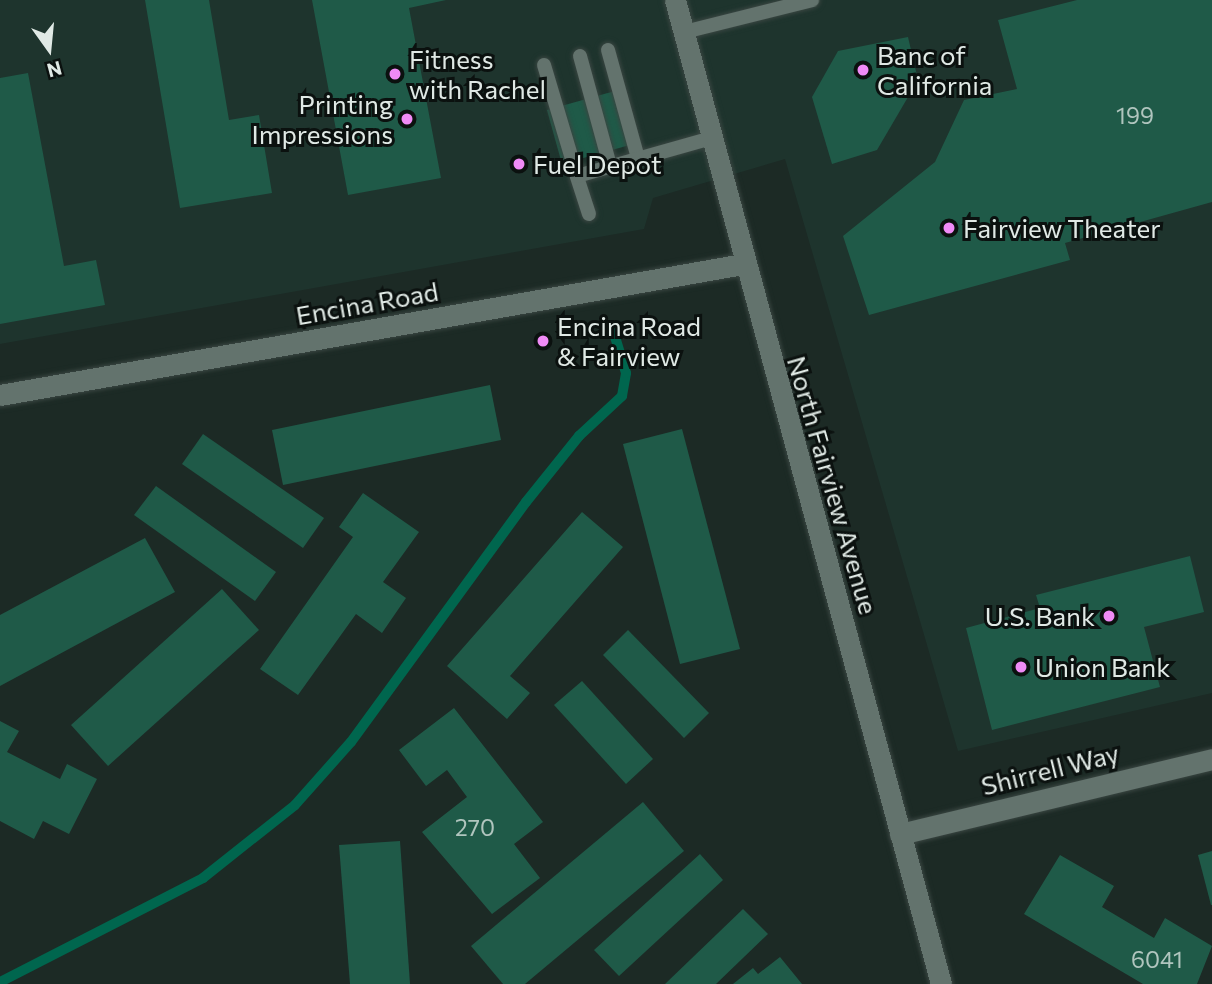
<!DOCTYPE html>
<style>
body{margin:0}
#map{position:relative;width:1212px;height:984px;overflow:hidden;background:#1c2a25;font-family:Commissioner,sans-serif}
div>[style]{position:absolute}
.built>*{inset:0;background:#1e342d}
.stream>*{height:10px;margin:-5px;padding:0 5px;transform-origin:5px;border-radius:5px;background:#00664e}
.building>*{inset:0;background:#1f5a48}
.roads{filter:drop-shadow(0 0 2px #3a4642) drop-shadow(0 0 2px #3a4642)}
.lane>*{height:14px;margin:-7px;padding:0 7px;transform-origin:7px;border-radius:7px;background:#63736d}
.street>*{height:21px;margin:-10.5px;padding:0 10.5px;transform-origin:10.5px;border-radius:10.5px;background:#63736d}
.secondary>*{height:21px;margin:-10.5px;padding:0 10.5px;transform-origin:10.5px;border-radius:10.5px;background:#63736d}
.dots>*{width:19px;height:19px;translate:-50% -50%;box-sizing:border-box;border:4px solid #0b110f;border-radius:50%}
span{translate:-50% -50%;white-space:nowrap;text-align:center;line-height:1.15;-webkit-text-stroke:6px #0b110f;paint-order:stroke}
.number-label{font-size:23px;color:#b0c5be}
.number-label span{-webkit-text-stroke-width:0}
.poi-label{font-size:26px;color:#e0e9e5}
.left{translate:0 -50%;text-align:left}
.right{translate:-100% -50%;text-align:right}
.street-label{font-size:26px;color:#e0e9e5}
.north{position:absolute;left:14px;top:14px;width:70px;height:70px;-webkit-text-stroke:5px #0b110f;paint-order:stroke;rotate:165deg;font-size:19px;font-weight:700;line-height:28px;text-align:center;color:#e0e9e5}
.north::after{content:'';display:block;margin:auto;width:24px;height:32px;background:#e0e9e5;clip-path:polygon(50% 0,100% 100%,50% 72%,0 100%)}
</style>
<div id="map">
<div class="built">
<i style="clip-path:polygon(0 0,1212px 0,1212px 693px,958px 751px,785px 159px,653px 198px,644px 229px,0 344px)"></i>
</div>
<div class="stream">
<i style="left:0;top:982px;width:228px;rotate:-27.1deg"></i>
<i style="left:203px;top:878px;width:117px;rotate:-38.4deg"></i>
<i style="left:295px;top:805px;width:84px;rotate:-48.4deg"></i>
<i style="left:351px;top:742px;width:297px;rotate:-53.9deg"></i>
<i style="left:526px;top:502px;width:85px;rotate:-51.2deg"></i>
<i style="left:579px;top:436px;width:59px;rotate:-42.9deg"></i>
<i style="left:622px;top:396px;width:23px;rotate:-80deg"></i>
<i style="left:626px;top:373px;width:48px;rotate:-106.9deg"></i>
</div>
<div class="building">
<i style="clip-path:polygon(145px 0,209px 0,229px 120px,259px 115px,272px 193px,180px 208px)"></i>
<i style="clip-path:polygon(312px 0,446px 0,409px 8px,441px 178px,348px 195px)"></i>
<i style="clip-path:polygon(1077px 0,1212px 0,1212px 202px,1065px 243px,1070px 260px,869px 315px,843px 236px,935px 162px,964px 100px,1017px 89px,998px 20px)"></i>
<i style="clip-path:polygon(908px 37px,918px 80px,877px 150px,832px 164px,812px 97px,838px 51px)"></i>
<i style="clip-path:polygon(28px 73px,64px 266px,96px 260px,105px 305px,0 324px,0 78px)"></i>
<i style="clip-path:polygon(622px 89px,637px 143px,562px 164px,547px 110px)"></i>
<i style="clip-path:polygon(490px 385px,501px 440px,283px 485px,272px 430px)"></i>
<i style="clip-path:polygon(682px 429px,740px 649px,680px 664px,623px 444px)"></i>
<i style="clip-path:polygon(203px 434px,324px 518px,303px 548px,182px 464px)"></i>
<i style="clip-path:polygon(156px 486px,276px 572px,255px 601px,134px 515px)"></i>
<i style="clip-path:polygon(363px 493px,419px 532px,383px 582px,406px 598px,382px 633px,356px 614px,298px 695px,260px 669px,353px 537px,339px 527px)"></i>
<i style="clip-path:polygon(582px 512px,623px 547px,510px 676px,530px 693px,507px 719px,447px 666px)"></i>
<i style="clip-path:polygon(145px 538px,175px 592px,0 686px,0 615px)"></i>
<i style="clip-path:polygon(1190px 556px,1204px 612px,1144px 627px,1160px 687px,992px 730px,966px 628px,1040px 608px,1036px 595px)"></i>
<i style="clip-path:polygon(222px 589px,259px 630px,108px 766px,71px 725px)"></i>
<i style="clip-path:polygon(628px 630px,709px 713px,684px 738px,603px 655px)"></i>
<i style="clip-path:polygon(582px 681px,653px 759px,626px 784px,554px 705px)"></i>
<i style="clip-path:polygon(454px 708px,543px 822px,514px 844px,540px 878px,492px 914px,422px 832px,467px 797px,447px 770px,426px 786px,399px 750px)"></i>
<i style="clip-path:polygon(0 721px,19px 731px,7px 752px,60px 779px,67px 764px,97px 779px,69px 834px,43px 821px,34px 839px,0 821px)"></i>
<i style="clip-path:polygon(643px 802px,684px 851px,525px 984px,503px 984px,471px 946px)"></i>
<i style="clip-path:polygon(400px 841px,410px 984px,350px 984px,339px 845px)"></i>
<i style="clip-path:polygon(1212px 851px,1212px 905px,1211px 905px,1198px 855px)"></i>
<i style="clip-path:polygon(700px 854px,723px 880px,619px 976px,594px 950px)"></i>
<i style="clip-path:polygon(1060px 855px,1114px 886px,1102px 907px,1154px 938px,1165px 918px,1212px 946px,1197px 984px,1143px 984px,1024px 914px)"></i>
<i style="clip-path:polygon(743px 909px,768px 934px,716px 984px,665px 984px)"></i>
<i style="clip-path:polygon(780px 957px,802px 984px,733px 984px,753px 968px,758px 974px)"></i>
</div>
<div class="roads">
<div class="lane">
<i style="left:684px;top:32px;width:132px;rotate:-14deg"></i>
<i style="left:608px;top:50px;width:112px;rotate:74.5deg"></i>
<i style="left:580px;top:56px;width:114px;rotate:74.7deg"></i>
<i style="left:544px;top:65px;width:116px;rotate:73.4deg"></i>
<i style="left:589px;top:214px;width:40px;rotate:-108deg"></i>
<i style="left:577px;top:176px;width:139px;rotate:-15.8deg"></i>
</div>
<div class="street">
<i style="left:0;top:395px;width:754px;rotate:-10deg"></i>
<i style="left:900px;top:834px;width:321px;rotate:-13.5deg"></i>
</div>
<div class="secondary">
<i style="left:675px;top:0;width:1019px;rotate:74.87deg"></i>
</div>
</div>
<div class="dots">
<i style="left:863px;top:70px;background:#f08bf6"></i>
<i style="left:395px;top:74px;background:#f08bf6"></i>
<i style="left:407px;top:119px;background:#f08bf6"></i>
<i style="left:519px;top:164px;background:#f08bf6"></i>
<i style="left:949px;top:228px;background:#f08bf6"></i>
<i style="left:543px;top:341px;background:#f08bf6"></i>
<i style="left:1109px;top:616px;background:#f08bf6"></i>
<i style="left:1021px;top:667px;background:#f08bf6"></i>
</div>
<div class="number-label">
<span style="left:1135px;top:115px">199</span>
<span style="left:475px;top:827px">270</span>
<span style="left:1157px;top:959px">6041</span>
</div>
<div class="poi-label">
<span class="left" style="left:877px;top:70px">Banc of<br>California</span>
<span class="left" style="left:409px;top:74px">Fitness<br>with Rachel</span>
<span class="right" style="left:393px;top:119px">Printing<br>Impressions</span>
<span class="left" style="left:533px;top:164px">Fuel Depot</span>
<span class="left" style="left:963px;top:228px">Fairview Theater</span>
<span class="left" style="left:557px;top:341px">Encina Road<br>&amp; Fairview</span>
<span class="right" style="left:1095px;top:616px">U.S. Bank</span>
<span class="left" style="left:1035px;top:667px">Union Bank</span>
</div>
<div class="street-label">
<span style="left:367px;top:303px;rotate:-10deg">Encina Road</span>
<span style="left:833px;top:485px;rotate:74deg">North Fairview Avenue</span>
<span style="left:1050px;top:769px;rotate:-14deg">Shirrell Way</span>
</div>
<div class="north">N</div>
</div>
